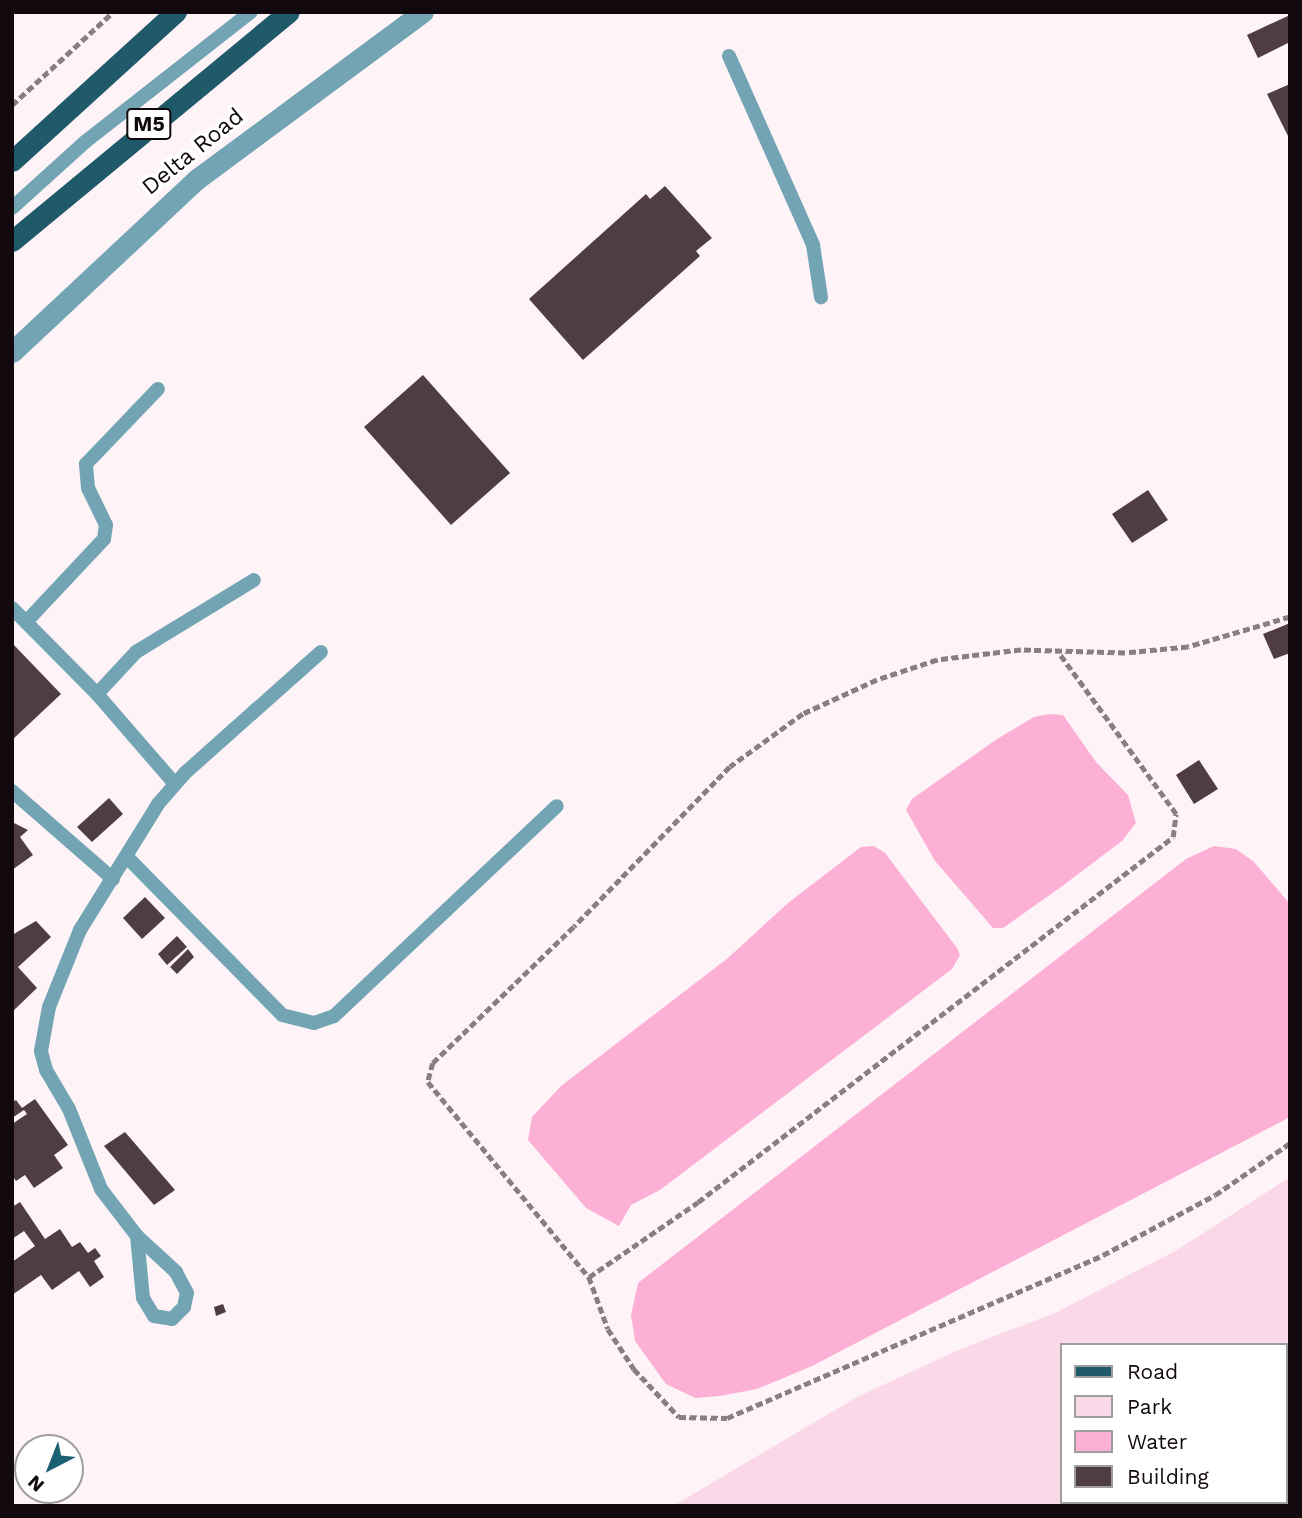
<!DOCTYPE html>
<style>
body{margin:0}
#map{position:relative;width:1302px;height:1518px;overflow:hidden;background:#fef4f8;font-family:"Work Sans",sans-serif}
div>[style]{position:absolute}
.green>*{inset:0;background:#fbd8e8}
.water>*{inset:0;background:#fdb0d6}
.building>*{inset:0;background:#503c45}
.path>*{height:4.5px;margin-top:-2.25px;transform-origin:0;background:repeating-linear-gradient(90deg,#887f83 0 7px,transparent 0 10.5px)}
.lane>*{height:14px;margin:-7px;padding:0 7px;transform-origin:7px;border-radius:7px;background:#73a4b4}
.street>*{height:21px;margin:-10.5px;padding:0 10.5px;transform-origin:10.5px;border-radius:10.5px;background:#73a4b4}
.primary>*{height:21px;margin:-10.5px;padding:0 10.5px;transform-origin:10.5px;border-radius:10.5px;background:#1f596a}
span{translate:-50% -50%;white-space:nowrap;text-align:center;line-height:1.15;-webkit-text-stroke:7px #fff;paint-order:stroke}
.shield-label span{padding:2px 5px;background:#fff;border:2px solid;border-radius:5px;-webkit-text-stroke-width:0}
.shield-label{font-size:21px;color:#11090d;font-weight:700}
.street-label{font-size:23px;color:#11090d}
.frame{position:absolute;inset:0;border:14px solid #11090d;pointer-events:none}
.legend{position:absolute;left:1060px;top:1343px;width:228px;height:161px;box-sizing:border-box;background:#fff;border:2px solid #a09d9e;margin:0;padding:9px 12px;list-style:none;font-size:21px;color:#11090d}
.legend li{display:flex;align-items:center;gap:14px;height:35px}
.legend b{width:35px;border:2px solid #a09d9e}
.north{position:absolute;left:14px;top:1434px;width:70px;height:70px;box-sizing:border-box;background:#fff;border:2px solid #a09d9e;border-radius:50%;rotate:222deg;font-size:19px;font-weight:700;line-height:28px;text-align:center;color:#11090d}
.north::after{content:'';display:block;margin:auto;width:24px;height:32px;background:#1c6073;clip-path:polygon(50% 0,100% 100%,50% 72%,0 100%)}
</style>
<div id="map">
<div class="green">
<i style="clip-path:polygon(evenodd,1290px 1177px,1290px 1506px,673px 1506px,857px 1397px,958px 1350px,1055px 1313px,1177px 1250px,1290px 1177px,1062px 1345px,1286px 1345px,1286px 1502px,1062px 1502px,1062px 1345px)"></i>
</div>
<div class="water">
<i style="clip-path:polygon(1049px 714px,1063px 715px,1096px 762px,1128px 795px,1136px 823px,1122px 841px,1061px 887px,1003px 928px,993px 928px,935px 861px,906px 810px,912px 799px,997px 739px,1034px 717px)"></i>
<i style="clip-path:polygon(874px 846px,885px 853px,957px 948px,960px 955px,952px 969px,660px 1190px,631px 1205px,619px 1226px,586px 1208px,528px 1140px,532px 1117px,561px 1086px,728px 958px,788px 903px,861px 847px)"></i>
<i style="clip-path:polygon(1214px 846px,1236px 849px,1254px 862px,1290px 904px,1290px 1117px,812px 1366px,757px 1389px,720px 1396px,695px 1398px,666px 1384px,635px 1341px,631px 1315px,638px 1283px,1186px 859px)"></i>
</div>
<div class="building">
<i style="clip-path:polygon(1290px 15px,1290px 42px,1258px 58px,1247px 35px)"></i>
<i style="clip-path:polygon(1290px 84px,1290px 140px,1267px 94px)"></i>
<i style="clip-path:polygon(665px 186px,712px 238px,696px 251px,700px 256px,583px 360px,529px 299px,646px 194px,650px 199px)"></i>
<i style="clip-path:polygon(423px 375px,510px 473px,451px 525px,364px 427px)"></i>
<i style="clip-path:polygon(1148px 490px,1168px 520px,1132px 543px,1112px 514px)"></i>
<i style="clip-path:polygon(1290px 623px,1290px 653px,1274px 659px,1263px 634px)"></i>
<i style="clip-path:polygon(12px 643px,61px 694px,12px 740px)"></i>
<i style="clip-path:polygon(1199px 760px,1218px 789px,1194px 804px,1176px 775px)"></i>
<i style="clip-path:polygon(109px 798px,123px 814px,92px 842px,77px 827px)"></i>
<i style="clip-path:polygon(12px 822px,28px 830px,20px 837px,33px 855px,12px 870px)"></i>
<i style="clip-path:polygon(145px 897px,165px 918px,142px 939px,123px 918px)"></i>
<i style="clip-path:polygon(36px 921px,51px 937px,18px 967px,37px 988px,12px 1012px,12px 935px)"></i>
<i style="clip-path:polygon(177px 936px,187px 947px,167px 965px,158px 954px)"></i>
<i style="clip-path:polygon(188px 949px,194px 957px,177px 974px,170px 967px)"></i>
<i style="clip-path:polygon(35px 1099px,68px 1145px,54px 1155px,63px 1168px,34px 1188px,25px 1175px,16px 1181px,12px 1175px,12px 1124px,27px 1114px,24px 1110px,12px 1118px,12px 1102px,16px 1100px,22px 1108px)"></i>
<i style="clip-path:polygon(125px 1132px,175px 1190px,154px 1205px,104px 1146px)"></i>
<i style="clip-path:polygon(20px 1202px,45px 1239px,60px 1229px,72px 1247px,80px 1242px,88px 1253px,95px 1248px,101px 1256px,94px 1261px,104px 1277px,90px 1287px,79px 1271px,52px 1290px,41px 1275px,12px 1295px,12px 1262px,35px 1246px,24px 1231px,12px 1239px,12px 1207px)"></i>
<i style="clip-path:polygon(223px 1304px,226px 1312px,216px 1316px,214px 1307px)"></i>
</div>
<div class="path">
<i style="left:12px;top:105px;width:137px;rotate:-42.6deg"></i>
<i style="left:1290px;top:617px;width:106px;rotate:163.6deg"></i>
<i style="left:1188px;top:647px;width:63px;rotate:174.6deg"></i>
<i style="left:1125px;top:653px;width:104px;rotate:-178.3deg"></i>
<i style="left:1021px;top:650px;width:85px;rotate:173.2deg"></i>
<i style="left:937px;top:660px;width:63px;rotate:161.6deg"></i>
<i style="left:877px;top:680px;width:81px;rotate:155.3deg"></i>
<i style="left:803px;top:714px;width:90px;rotate:144deg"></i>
<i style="left:730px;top:767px;width:223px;rotate:134.3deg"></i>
<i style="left:574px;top:927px;width:196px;rotate:136deg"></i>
<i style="left:433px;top:1063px;width:20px;rotate:105deg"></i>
<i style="left:428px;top:1082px;width:253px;rotate:50.5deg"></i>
<i style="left:589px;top:1277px;width:55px;rotate:69.9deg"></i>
<i style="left:608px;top:1329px;width:48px;rotate:57deg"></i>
<i style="left:634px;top:1369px;width:66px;rotate:46.8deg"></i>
<i style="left:679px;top:1417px;width:48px;rotate:1.2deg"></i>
<i style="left:727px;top:1418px;width:410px;rotate:-23.4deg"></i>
<i style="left:1103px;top:1255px;width:127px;rotate:-28.2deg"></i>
<i style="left:1215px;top:1195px;width:91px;rotate:-34.7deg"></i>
<i style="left:589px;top:1277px;width:132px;rotate:-34.5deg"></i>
<i style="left:698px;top:1202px;width:599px;rotate:-37.54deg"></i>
<i style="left:1173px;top:837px;width:23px;rotate:-83deg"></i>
<i style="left:1176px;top:814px;width:200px;rotate:-126.1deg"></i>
</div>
<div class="lane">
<i style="left:729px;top:56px;width:207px;rotate:66deg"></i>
<i style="left:813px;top:245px;width:53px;rotate:81.3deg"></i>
<i style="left:12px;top:208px;width:98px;rotate:-42.1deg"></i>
<i style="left:85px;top:142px;width:211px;rotate:-38.1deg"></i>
<i style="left:12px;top:608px;width:121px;rotate:45.3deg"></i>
<i style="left:97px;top:694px;width:119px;rotate:49.1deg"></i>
<i style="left:26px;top:622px;width:114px;rotate:-46.8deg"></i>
<i style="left:104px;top:539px;width:14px;rotate:-82deg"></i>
<i style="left:106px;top:525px;width:41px;rotate:-115.9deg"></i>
<i style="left:88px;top:488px;width:24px;rotate:-95deg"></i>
<i style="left:86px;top:464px;width:104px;rotate:-46.2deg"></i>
<i style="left:97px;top:694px;width:57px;rotate:-47.1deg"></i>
<i style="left:136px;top:652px;width:138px;rotate:-31.4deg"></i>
<i style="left:12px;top:791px;width:134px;rotate:41.1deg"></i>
<i style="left:127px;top:857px;width:221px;rotate:45.5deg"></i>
<i style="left:282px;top:1015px;width:33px;rotate:14deg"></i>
<i style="left:314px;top:1023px;width:21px;rotate:-19deg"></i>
<i style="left:334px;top:1016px;width:306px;rotate:-43.3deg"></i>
<i style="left:137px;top:1236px;width:62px;rotate:84.5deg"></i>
<i style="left:143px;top:1298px;width:21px;rotate:59deg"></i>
<i style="left:154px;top:1316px;width:18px;rotate:9deg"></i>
<i style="left:172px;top:1319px;width:17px;rotate:-45deg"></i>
<i style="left:184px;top:1307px;width:14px;rotate:-78deg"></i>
<i style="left:187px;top:1293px;width:24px;rotate:-118deg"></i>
<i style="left:176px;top:1272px;width:53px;rotate:-137.3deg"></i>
<i style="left:137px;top:1236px;width:59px;rotate:-127.5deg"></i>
<i style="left:101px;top:1189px;width:86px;rotate:-111.8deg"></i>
<i style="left:69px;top:1109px;width:45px;rotate:-120.5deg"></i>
<i style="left:46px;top:1070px;width:20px;rotate:-105deg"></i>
<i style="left:41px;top:1051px;width:45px;rotate:-79.7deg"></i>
<i style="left:49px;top:1007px;width:83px;rotate:-68.1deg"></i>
<i style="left:80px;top:930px;width:148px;rotate:-58.2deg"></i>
<i style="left:158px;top:804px;width:41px;rotate:-48.9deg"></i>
<i style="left:185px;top:773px;width:182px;rotate:-41.7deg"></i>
</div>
<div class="street">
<i style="left:12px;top:352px;width:253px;rotate:-43.1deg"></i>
<i style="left:197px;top:179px;width:281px;rotate:-36.5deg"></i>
</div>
<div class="primary">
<i style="left:12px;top:161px;width:222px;rotate:-42.3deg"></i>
<i style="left:12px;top:241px;width:359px;rotate:-39.6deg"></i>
</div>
<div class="shield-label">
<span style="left:149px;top:124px">M5</span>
</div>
<div class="street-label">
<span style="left:193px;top:152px;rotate:-39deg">Delta Road</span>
</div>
<div class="frame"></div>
<ul class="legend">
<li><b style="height:9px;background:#1f596a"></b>Road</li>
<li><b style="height:19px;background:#fbd8e8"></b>Park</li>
<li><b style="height:19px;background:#fdb0d6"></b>Water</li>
<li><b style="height:19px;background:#503c45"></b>Building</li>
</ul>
<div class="north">N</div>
</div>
